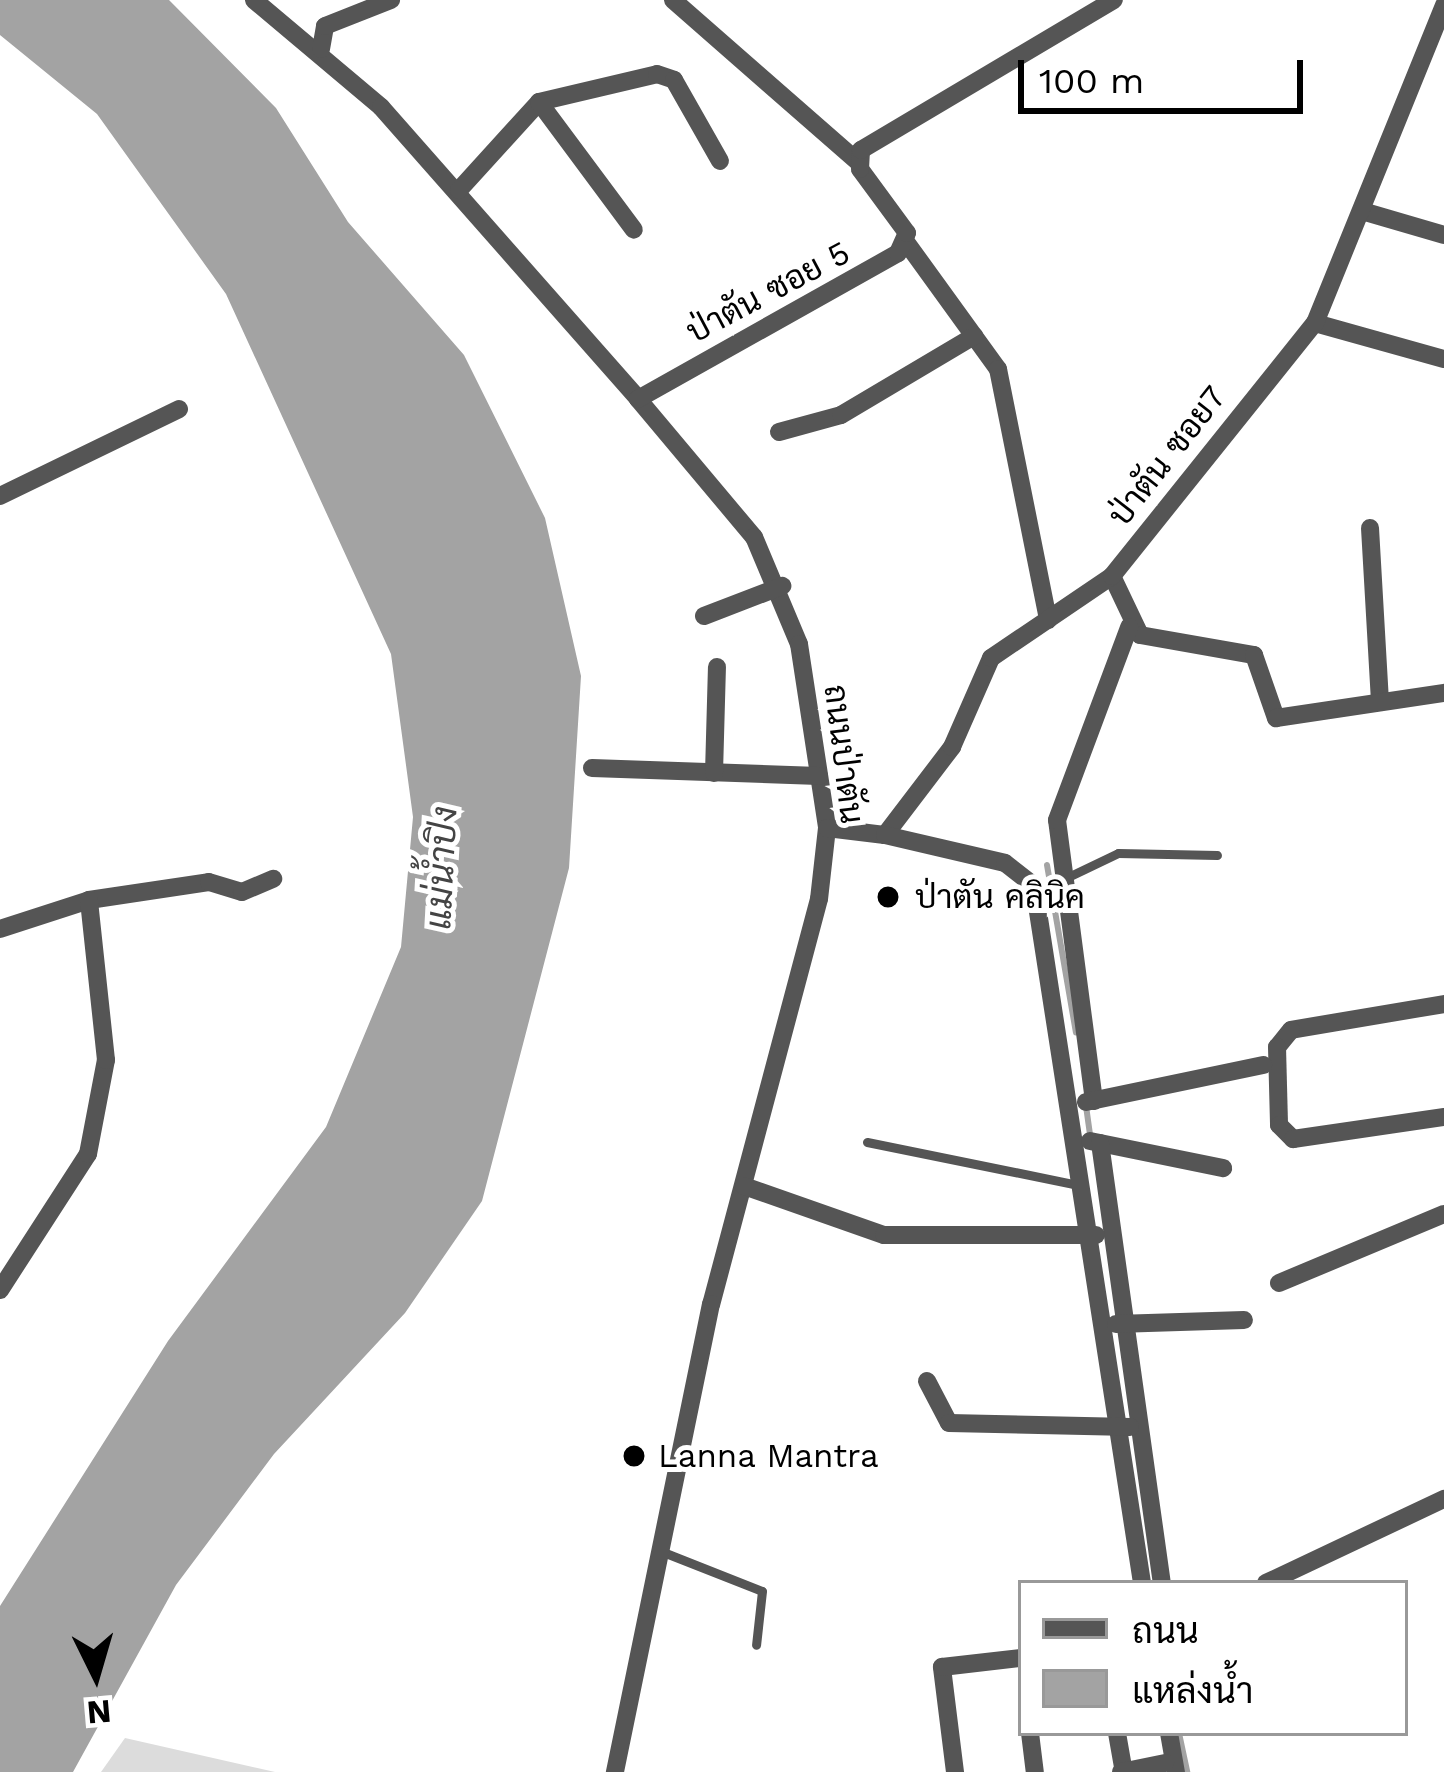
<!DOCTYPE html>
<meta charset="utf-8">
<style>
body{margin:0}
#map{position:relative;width:1444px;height:1772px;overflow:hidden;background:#fff;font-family:"Work Sans",Sarabun,sans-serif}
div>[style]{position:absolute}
.green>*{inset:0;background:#dcdcdc}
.water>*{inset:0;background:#a3a3a3}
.stream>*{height:6px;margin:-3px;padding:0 3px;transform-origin:3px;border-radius:3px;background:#a3a3a3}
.service>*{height:9px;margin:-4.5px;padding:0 4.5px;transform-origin:4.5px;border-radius:4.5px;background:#555}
.minor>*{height:18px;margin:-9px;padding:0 9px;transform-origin:9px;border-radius:9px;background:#555}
.dots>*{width:33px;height:33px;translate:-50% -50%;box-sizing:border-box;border:6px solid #fff;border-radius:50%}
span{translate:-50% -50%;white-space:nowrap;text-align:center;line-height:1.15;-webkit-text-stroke:10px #fff;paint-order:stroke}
.street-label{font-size:33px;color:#000}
.poi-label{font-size:33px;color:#000}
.left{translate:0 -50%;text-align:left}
.water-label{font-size:36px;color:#444;font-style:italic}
.legend{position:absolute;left:1018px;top:1580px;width:390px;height:156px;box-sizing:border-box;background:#fff;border:3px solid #999;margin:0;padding:15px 21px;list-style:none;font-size:36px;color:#000}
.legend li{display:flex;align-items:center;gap:24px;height:60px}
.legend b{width:60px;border:3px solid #999}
.north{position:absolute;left:36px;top:1616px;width:120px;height:120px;-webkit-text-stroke:9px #fff;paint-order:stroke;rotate:175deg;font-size:33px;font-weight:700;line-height:48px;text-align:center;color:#000}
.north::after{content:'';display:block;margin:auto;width:42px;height:54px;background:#000;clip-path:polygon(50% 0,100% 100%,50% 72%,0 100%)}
.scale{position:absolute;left:1018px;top:60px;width:285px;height:54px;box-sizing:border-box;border:6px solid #000;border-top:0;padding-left:15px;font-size:36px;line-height:42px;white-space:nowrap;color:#000;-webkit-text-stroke:9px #fff;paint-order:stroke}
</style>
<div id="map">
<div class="green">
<i style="clip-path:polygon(125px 1738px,275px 1772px,101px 1772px)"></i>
</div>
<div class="water">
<i style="clip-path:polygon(0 0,169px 0,276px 108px,348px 222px,464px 355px,545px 518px,581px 676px,569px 868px,482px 1201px,405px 1313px,274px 1454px,176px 1585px,73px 1772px,0 1772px,0 1606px,168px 1341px,326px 1127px,401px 947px,413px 817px,391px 654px,226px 294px,97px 114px,0 35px)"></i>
</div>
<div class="stream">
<i style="left:1047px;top:865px;width:170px;rotate:80.2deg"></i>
<i style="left:1086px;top:1106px;width:34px;rotate:82deg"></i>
<i style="left:1179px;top:1733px;width:40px;rotate:78deg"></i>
</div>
<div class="service">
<i style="left:1068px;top:877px;width:55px;rotate:-25.6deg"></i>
<i style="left:1118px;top:853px;width:99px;rotate:1.2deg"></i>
<i style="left:867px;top:1142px;width:216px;rotate:11.5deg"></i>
<i style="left:663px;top:1552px;width:106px;rotate:21.5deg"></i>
<i style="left:762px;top:1591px;width:54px;rotate:96.3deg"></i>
</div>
<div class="minor">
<i style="left:254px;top:0;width:166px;rotate:40.1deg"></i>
<i style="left:381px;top:107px;width:389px;rotate:48.6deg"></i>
<i style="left:638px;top:399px;width:180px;rotate:50deg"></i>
<i style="left:754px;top:537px;width:116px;rotate:67.2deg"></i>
<i style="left:799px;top:644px;width:186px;rotate:81.3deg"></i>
<i style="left:827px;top:828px;width:71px;rotate:96.4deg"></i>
<i style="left:819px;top:899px;width:419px;rotate:104.9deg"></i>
<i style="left:711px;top:1304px;width:478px;rotate:101.6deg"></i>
<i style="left:673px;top:0;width:246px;rotate:41.2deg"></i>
<i style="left:321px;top:49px;width:23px;rotate:-80deg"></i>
<i style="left:325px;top:26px;width:71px;rotate:-21.5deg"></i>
<i style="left:539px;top:102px;width:121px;rotate:-13.3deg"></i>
<i style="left:657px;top:74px;width:18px;rotate:19deg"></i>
<i style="left:674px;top:80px;width:93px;rotate:60.4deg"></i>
<i style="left:459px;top:190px;width:119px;rotate:-47.7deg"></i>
<i style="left:539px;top:102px;width:159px;rotate:53.4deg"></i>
<i style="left:1362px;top:211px;width:85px;rotate:16.3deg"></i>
<i style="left:906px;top:242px;width:157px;rotate:54.1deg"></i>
<i style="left:998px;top:369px;width:256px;rotate:78.7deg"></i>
<i style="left:1315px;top:323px;width:134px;rotate:15.6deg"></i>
<i style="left:638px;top:399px;width:298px;rotate:-29.3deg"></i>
<i style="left:898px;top:253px;width:22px;rotate:-66deg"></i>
<i style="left:907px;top:233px;width:79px;rotate:-126.3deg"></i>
<i style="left:860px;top:169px;width:19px;rotate:-87deg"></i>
<i style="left:861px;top:150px;width:294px;rotate:-30.7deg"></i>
<i style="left:779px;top:432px;width:64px;rotate:-15.3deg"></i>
<i style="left:841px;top:415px;width:155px;rotate:-30.7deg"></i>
<i style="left:0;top:496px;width:199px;rotate:-25.9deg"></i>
<i style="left:1370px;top:528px;width:173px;rotate:86.7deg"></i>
<i style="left:1112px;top:576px;width:65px;rotate:64.6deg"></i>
<i style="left:1140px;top:635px;width:116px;rotate:10deg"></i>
<i style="left:1254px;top:655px;width:67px;rotate:70.8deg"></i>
<i style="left:1276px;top:718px;width:170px;rotate:-8.5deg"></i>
<i style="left:704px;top:616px;width:84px;rotate:-21deg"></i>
<i style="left:592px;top:768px;width:227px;rotate:2deg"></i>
<i style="left:714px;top:773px;width:106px;rotate:-88.4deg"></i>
<i style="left:827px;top:828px;width:58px;rotate:6.9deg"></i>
<i style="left:885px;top:835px;width:111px;rotate:-52.7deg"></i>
<i style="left:952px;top:747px;width:97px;rotate:-66.3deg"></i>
<i style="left:991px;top:658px;width:146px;rotate:-34.1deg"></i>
<i style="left:1112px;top:576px;width:324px;rotate:-51.3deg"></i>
<i style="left:1315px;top:323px;width:343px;rotate:-67.9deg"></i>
<i style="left:885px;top:835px;width:123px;rotate:13.1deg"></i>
<i style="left:1005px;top:863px;width:37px;rotate:38deg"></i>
<i style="left:1034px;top:886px;width:705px;rotate:81.19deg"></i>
<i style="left:0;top:929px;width:94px;rotate:-18deg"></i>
<i style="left:89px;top:900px;width:121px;rotate:-8.5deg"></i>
<i style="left:209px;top:882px;width:34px;rotate:17deg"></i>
<i style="left:242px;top:892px;width:34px;rotate:-23deg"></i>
<i style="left:1444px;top:1004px;width:155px;rotate:170.4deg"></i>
<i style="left:1291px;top:1030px;width:22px;rotate:129deg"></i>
<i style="left:1277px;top:1047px;width:78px;rotate:88.5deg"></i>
<i style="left:1279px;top:1125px;width:20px;rotate:45deg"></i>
<i style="left:1293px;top:1139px;width:153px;rotate:-8.3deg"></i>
<i style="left:1094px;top:1101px;width:283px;rotate:-97.5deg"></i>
<i style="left:1057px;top:820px;width:206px;rotate:-69.5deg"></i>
<i style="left:1086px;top:1102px;width:181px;rotate:-11.8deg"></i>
<i style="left:1090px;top:1141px;width:136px;rotate:11.5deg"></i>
<i style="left:1100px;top:1143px;width:444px;rotate:82deg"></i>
<i style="left:744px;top:1186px;width:148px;rotate:19.3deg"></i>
<i style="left:884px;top:1235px;width:212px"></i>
<i style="left:1279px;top:1283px;width:179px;rotate:-22.7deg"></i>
<i style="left:0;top:1290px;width:162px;rotate:-57.1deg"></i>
<i style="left:88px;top:1154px;width:96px;rotate:-79.2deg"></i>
<i style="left:106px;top:1060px;width:161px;rotate:-96.1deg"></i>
<i style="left:1116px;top:1324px;width:128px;rotate:-1.8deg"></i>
<i style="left:927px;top:1381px;width:47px;rotate:62.4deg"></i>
<i style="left:949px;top:1423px;width:181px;rotate:1.3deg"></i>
<i style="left:1266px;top:1583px;width:197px;rotate:-25.3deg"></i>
<i style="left:1030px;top:1733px;width:39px;rotate:83deg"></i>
<i style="left:1117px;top:1733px;width:36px;rotate:80deg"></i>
<i style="left:1169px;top:1733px;width:40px;rotate:80deg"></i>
<i style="left:955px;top:1772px;width:106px;rotate:-97.1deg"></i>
<i style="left:942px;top:1667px;width:79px;rotate:-6.6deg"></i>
<i style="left:1121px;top:1772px;width:45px;rotate:-11.6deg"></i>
</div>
<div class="dots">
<i style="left:888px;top:897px;background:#000"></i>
<i style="left:634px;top:1456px;background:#000"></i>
</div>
<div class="street-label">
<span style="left:768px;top:292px;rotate:-28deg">ป่าตัน ซอย 5</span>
<span style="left:1167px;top:456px;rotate:-52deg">ป่าตัน ซอย7</span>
<span style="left:844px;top:754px;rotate:83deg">ถนนป่าตัน</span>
</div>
<div class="poi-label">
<span class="left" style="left:915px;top:897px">ป่าตัน คลินิค</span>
<span class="left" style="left:658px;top:1456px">Lanna Mantra</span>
</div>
<div class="water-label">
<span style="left:442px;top:868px;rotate:-87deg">แม่น้ำปิง</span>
</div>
<ul class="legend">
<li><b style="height:15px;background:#555"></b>ถนน</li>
<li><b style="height:33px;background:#a3a3a3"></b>แหล่งน้ำ</li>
</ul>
<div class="north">N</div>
<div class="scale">100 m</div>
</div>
